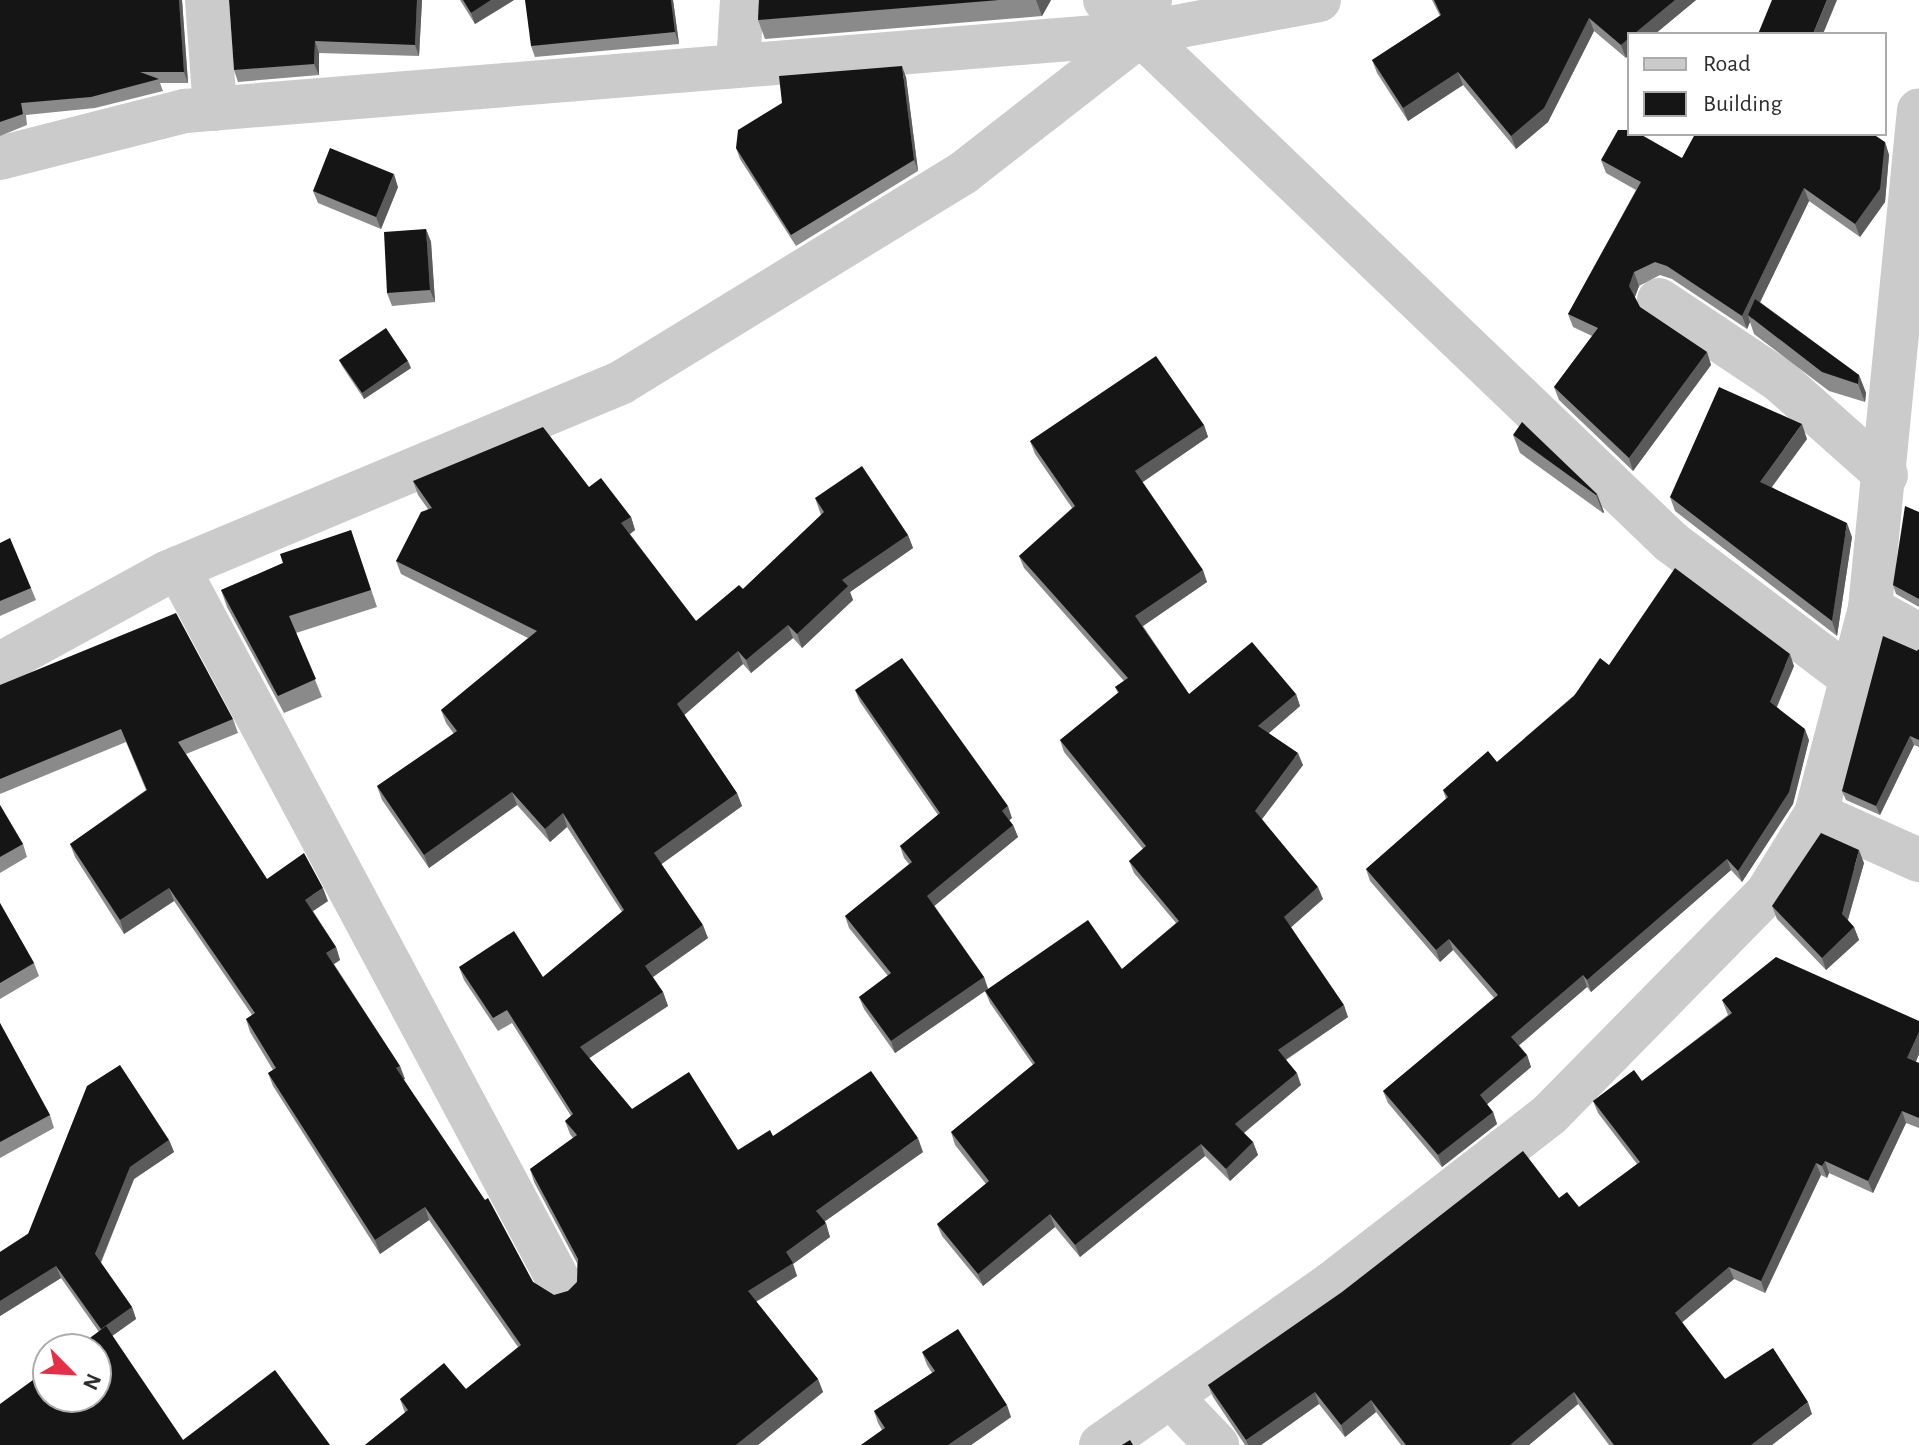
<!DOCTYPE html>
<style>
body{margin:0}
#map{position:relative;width:1919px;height:1445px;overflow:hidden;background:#fff;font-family:"Alegreya Sans",sans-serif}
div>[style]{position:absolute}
.minor>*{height:44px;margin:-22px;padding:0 22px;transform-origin:22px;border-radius:22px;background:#cbcbcb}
.wall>*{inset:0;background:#8a8a8a}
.shaded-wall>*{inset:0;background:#5b5b5b}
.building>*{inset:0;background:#151515}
span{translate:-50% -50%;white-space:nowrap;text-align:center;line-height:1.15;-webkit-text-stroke:8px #fff;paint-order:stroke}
.legend{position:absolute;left:1627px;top:32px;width:260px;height:104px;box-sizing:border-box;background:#fff;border:2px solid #ababab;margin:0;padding:10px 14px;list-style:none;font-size:24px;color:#2e2e2e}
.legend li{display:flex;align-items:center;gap:16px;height:40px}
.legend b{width:40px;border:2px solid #ababab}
.north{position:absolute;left:32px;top:1333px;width:80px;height:80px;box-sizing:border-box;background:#fff;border:2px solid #ababab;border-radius:50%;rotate:114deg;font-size:22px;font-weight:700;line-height:32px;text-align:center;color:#2e2e2e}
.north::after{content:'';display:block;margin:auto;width:28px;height:36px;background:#e72e47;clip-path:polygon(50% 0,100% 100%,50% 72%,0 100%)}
</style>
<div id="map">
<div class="minor">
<i style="left:207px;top:0;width:109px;rotate:85.8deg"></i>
<i style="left:1105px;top:0;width:784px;rotate:43.76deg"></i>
<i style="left:1671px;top:542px;width:228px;rotate:37deg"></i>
<i style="left:738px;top:64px;width:64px;rotate:-86.4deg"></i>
<i style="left:0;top:158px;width:191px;rotate:-14.3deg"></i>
<i style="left:185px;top:111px;width:961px;rotate:-4.65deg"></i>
<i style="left:1143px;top:33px;width:179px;rotate:-10.6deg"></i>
<i style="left:1659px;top:300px;width:144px;rotate:33.7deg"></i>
<i style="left:1779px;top:380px;width:143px;rotate:41.6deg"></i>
<i style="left:178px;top:568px;width:811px;rotate:61.89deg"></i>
<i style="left:1870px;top:608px;width:56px;rotate:28.9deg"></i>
<i style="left:0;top:664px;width:189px;rotate:-28.7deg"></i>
<i style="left:166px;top:573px;width:494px;rotate:-22.7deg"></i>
<i style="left:622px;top:382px;width:400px;rotate:-31.5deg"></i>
<i style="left:963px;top:173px;width:228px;rotate:-37.9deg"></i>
<i style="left:1143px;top:33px;width:34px;rotate:-78deg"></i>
<i style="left:1816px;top:814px;width:113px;rotate:24.1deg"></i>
<i style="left:1173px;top:1399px;width:64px;rotate:46.3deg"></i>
<i style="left:1101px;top:1445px;width:281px;rotate:-35deg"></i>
<i style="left:1331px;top:1284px;width:276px;rotate:-37.8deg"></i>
<i style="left:1549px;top:1115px;width:311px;rotate:-45.5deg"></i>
<i style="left:1767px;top:893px;width:93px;rotate:-58.2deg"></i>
<i style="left:1816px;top:814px;width:213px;rotate:-75.3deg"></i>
<i style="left:1870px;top:608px;width:500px;rotate:-84.38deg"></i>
</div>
<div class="wall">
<i style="clip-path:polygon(0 0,182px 0,188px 83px,160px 83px,163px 91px,95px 108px,26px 115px,27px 125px,0 136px)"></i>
<i style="clip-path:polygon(422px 0,419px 56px,319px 53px,319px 75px,238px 82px,234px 70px)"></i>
<i style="clip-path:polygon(460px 0,514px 0,475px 24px)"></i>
<i style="clip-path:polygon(673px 0,679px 44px,535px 57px,531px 46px)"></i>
<i style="clip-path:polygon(759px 0,1051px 0,1042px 16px,765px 39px,758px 20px)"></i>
<i style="clip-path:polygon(1432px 0,1696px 0,1655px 34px,1629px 34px,1626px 58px,1594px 31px,1548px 122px,1516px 149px,1463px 85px,1408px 121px,1377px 73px,1372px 60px,1440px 16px)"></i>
<i style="clip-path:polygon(906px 77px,918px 171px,796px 246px,740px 159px,736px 148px)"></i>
<i style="clip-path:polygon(1885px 142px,1889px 155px,1885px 202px,1860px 237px,1809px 201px,1760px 302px,1859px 375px,1866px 393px,1865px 402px,1829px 391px,1754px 334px,1750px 322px,1747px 329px,1672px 279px,1660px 275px,1639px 286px,1635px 297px,1640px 307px,1707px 352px,1711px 365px,1633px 471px,1559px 400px,1554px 387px,1592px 336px,1573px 327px,1568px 314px,1636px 190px,1606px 173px,1601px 160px,1682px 158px)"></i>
<i style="clip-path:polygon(398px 187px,381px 229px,318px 203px,313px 191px)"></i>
<i style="clip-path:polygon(426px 229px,431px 242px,435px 302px,392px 306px,387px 293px)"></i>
<i style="clip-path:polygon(339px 360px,411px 368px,364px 399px,342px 366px)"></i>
<i style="clip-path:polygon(1204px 425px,1208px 437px,1142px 482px,1207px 582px,1143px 626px,1189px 694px,1296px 694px,1300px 706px,1269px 733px,1303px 765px,1262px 819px,1323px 899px,1291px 927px,1348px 1017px,1286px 1060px,1301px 1085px,1244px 1133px,1253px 1142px,1258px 1155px,1230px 1181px,1205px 1156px,1080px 1257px,1055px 1227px,983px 1286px,942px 1236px,937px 1224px,986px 1184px,955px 1145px,951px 1132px,1033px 1065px,990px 1003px,985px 991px,895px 1053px,864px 1009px,859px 997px,888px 976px,849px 928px,845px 916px,909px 864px,904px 858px,900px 846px,938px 815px,860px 702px,855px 690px,1012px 818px,1009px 820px,1013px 825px,1018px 837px,934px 905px,984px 977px,988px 989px,1122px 969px,1176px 923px,1134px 873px,1129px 861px,1143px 849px,1064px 752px,1060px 740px,1118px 693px,1115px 687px,1124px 681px,1024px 568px,1019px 556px,1072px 508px,1035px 454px,1030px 441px)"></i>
<i style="clip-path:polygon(1513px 435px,1597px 494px,1604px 512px,1603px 513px,1520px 453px)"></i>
<i style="clip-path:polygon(1807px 439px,1772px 487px,1852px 537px,1837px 636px,1675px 511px,1670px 497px)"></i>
<i style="clip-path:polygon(413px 481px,589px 487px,631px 517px,635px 530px,630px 534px,696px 621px,743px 589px,821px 515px,815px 498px,908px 535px,913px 548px,850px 592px,853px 600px,802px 648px,793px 638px,751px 673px,743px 664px,684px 715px,737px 793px,742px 806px,661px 864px,708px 938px,653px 977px,663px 992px,668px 1006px,589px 1058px,632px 1109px,738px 1150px,773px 1136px,923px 1152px,824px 1222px,830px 1237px,793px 1264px,797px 1276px,756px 1302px,818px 1379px,823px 1392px,758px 1445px,365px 1445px,405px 1413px,400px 1399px,466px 1389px,518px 1347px,429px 1220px,380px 1254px,273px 1086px,268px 1073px,273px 1070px,250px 1032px,246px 1019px,252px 1015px,174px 901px,124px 934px,75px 857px,70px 844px,146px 790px,126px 742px,0 794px,0 685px,233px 719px,238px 733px,186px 754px,267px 879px,328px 901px,313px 911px,336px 947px,340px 960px,334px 964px,400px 1066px,404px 1080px,533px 1282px,554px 1295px,568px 1291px,577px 1282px,577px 1263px,534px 1182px,530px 1169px,573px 1138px,570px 1134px,565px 1121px,571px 1116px,512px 1023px,498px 1031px,464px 980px,459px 967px,543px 977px,622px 912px,567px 827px,550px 842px,517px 805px,429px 868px,382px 800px,377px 786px,454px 734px,446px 723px,441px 710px,528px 638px,401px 574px,396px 561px,428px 509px,418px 495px)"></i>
<i style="clip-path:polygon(1919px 512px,1919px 607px,1896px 594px,1893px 585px)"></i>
<i style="clip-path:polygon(351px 530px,377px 607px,296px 633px,322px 697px,284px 713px,227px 607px,221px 590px,283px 563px)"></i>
<i style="clip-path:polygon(0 543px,31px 588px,36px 600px,0 616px)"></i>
<i style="clip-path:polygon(1919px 649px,1919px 747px,1914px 745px,1880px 815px,1846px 800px,1842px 791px,1917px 651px)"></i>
<i style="clip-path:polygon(1609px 665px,1794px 666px,1777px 707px,1809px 740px,1793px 804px,1742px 882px,1731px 870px,1591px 992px,1587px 987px,1519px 1045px,1527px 1055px,1531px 1067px,1487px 1104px,1493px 1112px,1497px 1124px,1442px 1167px,1388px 1103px,1383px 1091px,1494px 998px,1453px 950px,1440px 962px,1370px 881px,1366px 869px,1446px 799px,1443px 790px,1497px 762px)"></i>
<i style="clip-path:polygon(0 805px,23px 844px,27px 857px,0 873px)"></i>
<i style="clip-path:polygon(1864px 863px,1848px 920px,1854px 927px,1859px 940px,1826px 970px,1777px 919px,1772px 906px)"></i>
<i style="clip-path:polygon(0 903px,34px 963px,39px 976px,0 999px)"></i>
<i style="clip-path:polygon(1722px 1000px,1919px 1021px,1919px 1054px,1916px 1062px,1919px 1063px,1919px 1128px,1906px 1123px,1873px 1193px,1829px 1173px,1827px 1178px,1821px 1175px,1765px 1293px,1734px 1279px,1682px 1322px,1725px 1379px,1812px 1414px,1772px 1445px,1609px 1445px,1578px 1404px,1529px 1445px,1401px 1445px,1376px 1412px,1345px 1437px,1319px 1404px,1261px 1445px,1245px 1445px,1213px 1397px,1208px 1385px,1559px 1198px,1579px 1207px,1637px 1164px,1598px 1113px,1593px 1101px,1642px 1081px,1728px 1015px)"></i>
<i style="clip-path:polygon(0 1023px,50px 1115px,54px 1128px,0 1158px)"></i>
<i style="clip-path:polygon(169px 1140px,174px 1152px,134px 1179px,101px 1263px,132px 1307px,136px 1319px,112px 1336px,183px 1440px,0 1445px,99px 1332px,61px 1278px,0 1316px,0 1252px)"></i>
<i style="clip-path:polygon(922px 1352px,1011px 1417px,971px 1445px,861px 1445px,882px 1430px,878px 1423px,874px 1411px,932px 1373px,927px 1365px)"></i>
</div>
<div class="shaded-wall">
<i style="clip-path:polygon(179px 0,182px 0,188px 83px,184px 72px)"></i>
<i style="clip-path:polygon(417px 0,422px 0,419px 56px,415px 45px)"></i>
<i style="clip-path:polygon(491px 0,514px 0,475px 24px,471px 13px)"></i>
<i style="clip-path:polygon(671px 0,673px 0,679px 44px,675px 32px)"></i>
<i style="clip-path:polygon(1036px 0,1051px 0,1042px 16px)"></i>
<i style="clip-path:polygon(1675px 0,1696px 0,1655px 34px,1634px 34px)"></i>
<i style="clip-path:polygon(1827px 0,1837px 0,1823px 34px,1813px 34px)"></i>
<i style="clip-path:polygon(1589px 18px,1594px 31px,1548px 122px,1516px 149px,1511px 136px)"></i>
<i style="clip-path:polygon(1629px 38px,1629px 55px,1626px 58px,1621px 45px)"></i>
<i style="clip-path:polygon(315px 41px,319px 53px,319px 75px,314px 64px)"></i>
<i style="clip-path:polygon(902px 66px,906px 77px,918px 171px,914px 160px)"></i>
<i style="clip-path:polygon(1458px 72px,1463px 85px,1408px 121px,1403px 108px)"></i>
<i style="clip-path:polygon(1885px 142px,1889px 155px,1885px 202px,1860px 237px,1855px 224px)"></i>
<i style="clip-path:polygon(394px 174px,398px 187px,381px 229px,376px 217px)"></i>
<i style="clip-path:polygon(1804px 188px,1809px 201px,1752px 319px,1748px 315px,1750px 322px,1747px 329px,1742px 316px)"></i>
<i style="clip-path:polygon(426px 229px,431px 242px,435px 302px,430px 290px)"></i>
<i style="clip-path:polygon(1634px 272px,1639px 286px,1634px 299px,1629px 286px)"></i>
<i style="clip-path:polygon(1707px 352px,1711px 365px,1633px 471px,1629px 458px)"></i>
<i style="clip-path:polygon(408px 361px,411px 368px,364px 399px,362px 393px)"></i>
<i style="clip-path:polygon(1859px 375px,1866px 393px,1865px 402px,1858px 384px)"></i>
<i style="clip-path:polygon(1802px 424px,1807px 439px,1765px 496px,1760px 482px)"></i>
<i style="clip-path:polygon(1204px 425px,1208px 437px,1140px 484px,1135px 471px)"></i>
<i style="clip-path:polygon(1597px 494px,1604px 512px,1603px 513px,1596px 495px)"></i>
<i style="clip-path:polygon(631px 517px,635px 530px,626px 537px,621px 523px)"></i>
<i style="clip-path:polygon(1847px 523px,1852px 537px,1837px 636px,1832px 621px)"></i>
<i style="clip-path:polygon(908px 535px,913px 548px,850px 592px,853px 600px,802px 648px,797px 634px,842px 580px)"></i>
<i style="clip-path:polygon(1203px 570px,1207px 582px,1140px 628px,1135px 616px)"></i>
<i style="clip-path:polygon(788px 625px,793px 638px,751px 673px,746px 660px)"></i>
<i style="clip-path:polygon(738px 651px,743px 664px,682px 717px,677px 704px)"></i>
<i style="clip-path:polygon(1790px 654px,1794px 666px,1774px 713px,1770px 702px)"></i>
<i style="clip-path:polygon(1296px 694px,1300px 706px,1263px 738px,1258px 726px)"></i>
<i style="clip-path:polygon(1805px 729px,1809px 740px,1793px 804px,1742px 882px,1738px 871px)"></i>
<i style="clip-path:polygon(1910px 736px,1914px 745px,1880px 815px,1876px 806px)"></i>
<i style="clip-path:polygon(1298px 753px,1303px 765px,1259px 823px,1255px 811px)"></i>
<i style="clip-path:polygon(512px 792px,517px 805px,429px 868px,424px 855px)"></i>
<i style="clip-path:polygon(737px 793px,742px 806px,659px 866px,654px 853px)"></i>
<i style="clip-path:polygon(1008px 806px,1012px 818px,1006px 823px,1002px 811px)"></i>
<i style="clip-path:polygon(563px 813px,567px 827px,550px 842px,545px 829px)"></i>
<i style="clip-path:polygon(1013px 825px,1018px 837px,932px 908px,927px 896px)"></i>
<i style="clip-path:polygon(1859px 850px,1864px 863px,1846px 926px,1842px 914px)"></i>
<i style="clip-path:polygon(1727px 859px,1731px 870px,1591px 992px,1587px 980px)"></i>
<i style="clip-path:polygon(1318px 887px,1323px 899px,1288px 930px,1284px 917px)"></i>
<i style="clip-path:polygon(169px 888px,174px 901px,124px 934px,120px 920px)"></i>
<i style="clip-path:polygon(323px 888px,328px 901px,310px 913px,305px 900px)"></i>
<i style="clip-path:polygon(703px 925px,708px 938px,650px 979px,645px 966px)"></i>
<i style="clip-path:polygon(1854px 927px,1859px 940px,1826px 970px,1822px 958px)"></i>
<i style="clip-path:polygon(1449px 939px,1453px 950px,1440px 962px,1436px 950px)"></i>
<i style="clip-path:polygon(336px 947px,340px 960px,331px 966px,326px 953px)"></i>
<i style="clip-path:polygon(1583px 975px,1587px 987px,1516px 1048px,1511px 1037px)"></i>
<i style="clip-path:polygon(984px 977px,988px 989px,895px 1053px,891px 1041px)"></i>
<i style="clip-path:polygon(663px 992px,668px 1006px,585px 1061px,580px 1047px)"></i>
<i style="clip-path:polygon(1344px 1005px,1348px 1017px,1282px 1062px,1278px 1050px)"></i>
<i style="clip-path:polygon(1919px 1032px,1919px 1054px,1912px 1070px,1907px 1058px)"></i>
<i style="clip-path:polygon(1527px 1055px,1531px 1067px,1484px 1107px,1480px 1095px)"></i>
<i style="clip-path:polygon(400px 1066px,405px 1079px,401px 1081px,396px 1068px)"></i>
<i style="clip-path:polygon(1297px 1073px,1301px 1085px,1240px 1136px,1235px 1124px)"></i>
<i style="clip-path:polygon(1902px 1111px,1906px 1123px,1873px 1193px,1868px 1181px)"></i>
<i style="clip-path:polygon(1493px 1112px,1497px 1124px,1442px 1167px,1438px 1155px)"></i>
<i style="clip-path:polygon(918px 1138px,923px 1152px,821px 1224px,816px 1211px)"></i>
<i style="clip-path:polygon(169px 1140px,174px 1152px,134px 1179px,99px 1266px,95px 1254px,130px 1167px)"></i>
<i style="clip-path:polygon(1253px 1142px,1258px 1155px,1230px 1181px,1226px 1169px)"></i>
<i style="clip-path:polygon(1201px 1144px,1205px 1156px,1080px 1257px,1075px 1245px)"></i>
<i style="clip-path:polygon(1825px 1161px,1829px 1173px,1827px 1178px,1822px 1166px)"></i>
<i style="clip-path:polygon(1816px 1163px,1821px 1175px,1765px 1293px,1761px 1281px)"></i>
<i style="clip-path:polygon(425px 1207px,429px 1220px,380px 1254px,375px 1240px)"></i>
<i style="clip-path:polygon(1050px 1214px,1055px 1227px,983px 1286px,978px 1274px)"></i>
<i style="clip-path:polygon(826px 1223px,830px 1237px,793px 1264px,797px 1276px,752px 1304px,748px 1291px,786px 1252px)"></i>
<i style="clip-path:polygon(56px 1266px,61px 1278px,0 1316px,0 1301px)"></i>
<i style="clip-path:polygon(1729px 1267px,1734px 1279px,1679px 1325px,1675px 1313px)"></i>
<i style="clip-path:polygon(132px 1307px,136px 1319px,105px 1341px,101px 1329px)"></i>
<i style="clip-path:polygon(818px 1379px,823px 1392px,758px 1445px,736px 1445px)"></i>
<i style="clip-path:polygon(1315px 1392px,1319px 1404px,1261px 1445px,1248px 1445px,1246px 1440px)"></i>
<i style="clip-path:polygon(1574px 1392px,1578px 1404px,1529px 1445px,1510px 1445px)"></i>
<i style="clip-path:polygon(1371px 1400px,1376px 1412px,1345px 1437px,1341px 1425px)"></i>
<i style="clip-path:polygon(1808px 1402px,1812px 1414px,1772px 1445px,1751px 1445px)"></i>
<i style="clip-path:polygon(1007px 1405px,1011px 1417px,971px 1445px,948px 1445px)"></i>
</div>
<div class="building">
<i style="clip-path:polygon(0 0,179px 0,184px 72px,140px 72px,159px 79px,91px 97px,21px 103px,23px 114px,0 122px)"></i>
<i style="clip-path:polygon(229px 0,417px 0,415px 45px,315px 41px,314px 64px,234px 70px)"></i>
<i style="clip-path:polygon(463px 0,491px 0,471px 13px)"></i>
<i style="clip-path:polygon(525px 0,671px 0,675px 32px,531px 46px)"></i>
<i style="clip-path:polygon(759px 0,999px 0,758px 20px)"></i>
<i style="clip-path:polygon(1434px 0,1675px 0,1634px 34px,1629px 34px,1629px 38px,1621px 45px,1589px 18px,1544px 108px,1511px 136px,1458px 72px,1403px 108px,1372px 60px,1441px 15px)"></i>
<i style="clip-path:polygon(1772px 0,1827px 0,1813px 34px,1758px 34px)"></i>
<i style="clip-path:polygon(902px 66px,914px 160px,791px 235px,736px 148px,738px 130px,782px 103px,779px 76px)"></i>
<i style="clip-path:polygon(1618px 130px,1629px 130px,1629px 134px,1640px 134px,1682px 158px,1695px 134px,1873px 134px,1885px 142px,1880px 189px,1855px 224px,1804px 188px,1742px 316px,1667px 266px,1655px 262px,1634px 272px,1629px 286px,1640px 307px,1707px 352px,1629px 458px,1554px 387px,1598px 328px,1568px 314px,1641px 182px,1601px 160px)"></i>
<i style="clip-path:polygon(330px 148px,394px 174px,376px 217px,313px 191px)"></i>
<i style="clip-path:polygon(426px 229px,430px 290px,387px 293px,384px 232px)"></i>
<i style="clip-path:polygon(1755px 299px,1859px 375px,1858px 384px,1822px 372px,1748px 315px)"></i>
<i style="clip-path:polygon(386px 328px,408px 361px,362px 393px,339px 360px)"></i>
<i style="clip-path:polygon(1156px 356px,1204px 425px,1135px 471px,1203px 570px,1135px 616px,1189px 694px,1252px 642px,1296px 694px,1258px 726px,1298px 753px,1255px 811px,1318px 887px,1284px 917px,1344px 1005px,1278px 1050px,1297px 1073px,1235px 1124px,1253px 1142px,1226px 1169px,1201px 1144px,1075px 1245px,1050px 1214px,978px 1274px,937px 1224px,989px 1181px,951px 1132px,1035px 1063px,985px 991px,1088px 920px,1122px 969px,1179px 921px,1129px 861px,1146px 846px,1060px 740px,1119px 692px,1115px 687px,1128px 678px,1019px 556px,1075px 506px,1030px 441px)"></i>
<i style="clip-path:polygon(1719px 387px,1802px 424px,1760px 482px,1847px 523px,1832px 621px,1670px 497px)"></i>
<i style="clip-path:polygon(1522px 422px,1597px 494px,1596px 495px,1513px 435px)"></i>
<i style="clip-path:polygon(543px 427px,589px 487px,601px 478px,631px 517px,621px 523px,696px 621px,739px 585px,743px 589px,824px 512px,815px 498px,862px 466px,908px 535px,842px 580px,848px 586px,797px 634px,788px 625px,746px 660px,738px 651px,677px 704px,737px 793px,654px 853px,703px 925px,645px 966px,663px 992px,580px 1047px,632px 1109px,689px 1072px,738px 1150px,770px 1130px,773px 1136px,871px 1071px,918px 1138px,816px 1211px,826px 1223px,786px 1252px,793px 1263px,748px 1291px,818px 1379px,736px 1445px,365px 1445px,408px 1410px,400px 1399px,444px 1363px,466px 1389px,521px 1345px,425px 1207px,375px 1240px,268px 1073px,276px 1068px,246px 1019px,255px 1013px,169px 888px,120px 920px,70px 844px,147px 790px,121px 729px,0 779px,0 685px,176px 613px,233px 719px,178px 742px,267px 879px,304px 853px,323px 888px,305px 900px,336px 947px,326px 953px,400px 1066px,396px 1068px,485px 1200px,488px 1198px,533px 1282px,554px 1295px,568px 1291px,577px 1282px,578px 1259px,530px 1169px,577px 1135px,565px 1121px,573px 1114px,507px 1010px,493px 1018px,459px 967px,514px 931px,543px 977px,624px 910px,563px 813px,545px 829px,512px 792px,424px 855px,377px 786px,457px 731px,441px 710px,537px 631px,396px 561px,421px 512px,432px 508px,413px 481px)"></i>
<i style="clip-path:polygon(1905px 506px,1919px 512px,1919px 599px,1893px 585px)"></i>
<i style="clip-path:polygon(351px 530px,371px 590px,289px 616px,316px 679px,278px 696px,221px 590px,283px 563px,280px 554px)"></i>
<i style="clip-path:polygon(10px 538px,31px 588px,0 601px,0 543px)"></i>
<i style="clip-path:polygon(1675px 568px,1790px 654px,1770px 702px,1805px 729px,1789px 792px,1738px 871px,1727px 859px,1587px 980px,1583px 975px,1511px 1037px,1527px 1055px,1480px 1095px,1493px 1112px,1438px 1155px,1383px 1091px,1498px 995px,1449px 939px,1436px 950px,1366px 869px,1448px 797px,1443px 790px,1488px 751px,1497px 762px,1574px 696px,1600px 658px,1609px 665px)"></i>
<i style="clip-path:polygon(1883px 636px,1917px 651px,1919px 649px,1919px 740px,1910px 736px,1876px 806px,1842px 791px)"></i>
<i style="clip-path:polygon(902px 658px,1008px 806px,1002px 811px,1013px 825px,927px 896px,984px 977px,891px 1041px,859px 997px,891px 973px,845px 916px,912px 862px,900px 846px,940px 813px,855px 690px)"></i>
<i style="clip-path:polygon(0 805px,23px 844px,0 857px)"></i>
<i style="clip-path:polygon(1821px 833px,1859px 850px,1842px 914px,1854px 927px,1822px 958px,1772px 906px)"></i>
<i style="clip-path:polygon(0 903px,34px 963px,0 983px)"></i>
<i style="clip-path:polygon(1776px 957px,1919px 1021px,1919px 1032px,1907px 1058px,1919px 1063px,1919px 1118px,1902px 1111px,1868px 1181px,1825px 1161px,1822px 1166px,1816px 1163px,1761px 1281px,1729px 1267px,1675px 1313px,1725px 1379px,1773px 1348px,1808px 1402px,1751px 1445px,1614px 1445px,1574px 1392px,1510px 1445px,1406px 1445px,1371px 1400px,1341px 1425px,1315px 1392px,1246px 1440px,1208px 1385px,1342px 1292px,1523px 1151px,1559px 1198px,1567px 1192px,1579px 1207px,1640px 1162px,1593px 1101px,1634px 1070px,1642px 1081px,1732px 1013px,1722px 1000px)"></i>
<i style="clip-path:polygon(0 1023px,50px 1115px,0 1142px)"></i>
<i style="clip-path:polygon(120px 1065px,169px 1140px,130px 1167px,95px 1254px,132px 1307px,101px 1329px,56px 1266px,0 1301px,0 1252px,28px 1234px,87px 1086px)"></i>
<i style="clip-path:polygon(106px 1326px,183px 1440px,275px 1370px,330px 1445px,0 1445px,0 1404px,48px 1369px,48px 1397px,96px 1397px,96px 1349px,75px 1349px)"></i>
<i style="clip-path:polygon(958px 1329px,1007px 1405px,948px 1445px,861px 1445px,885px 1428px,874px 1411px,935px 1371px,922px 1352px)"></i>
<i style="clip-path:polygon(1130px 1440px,1133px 1445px,1122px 1445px)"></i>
</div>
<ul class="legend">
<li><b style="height:10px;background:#cbcbcb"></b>Road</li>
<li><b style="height:22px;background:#151515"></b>Building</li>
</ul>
<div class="north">N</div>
</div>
